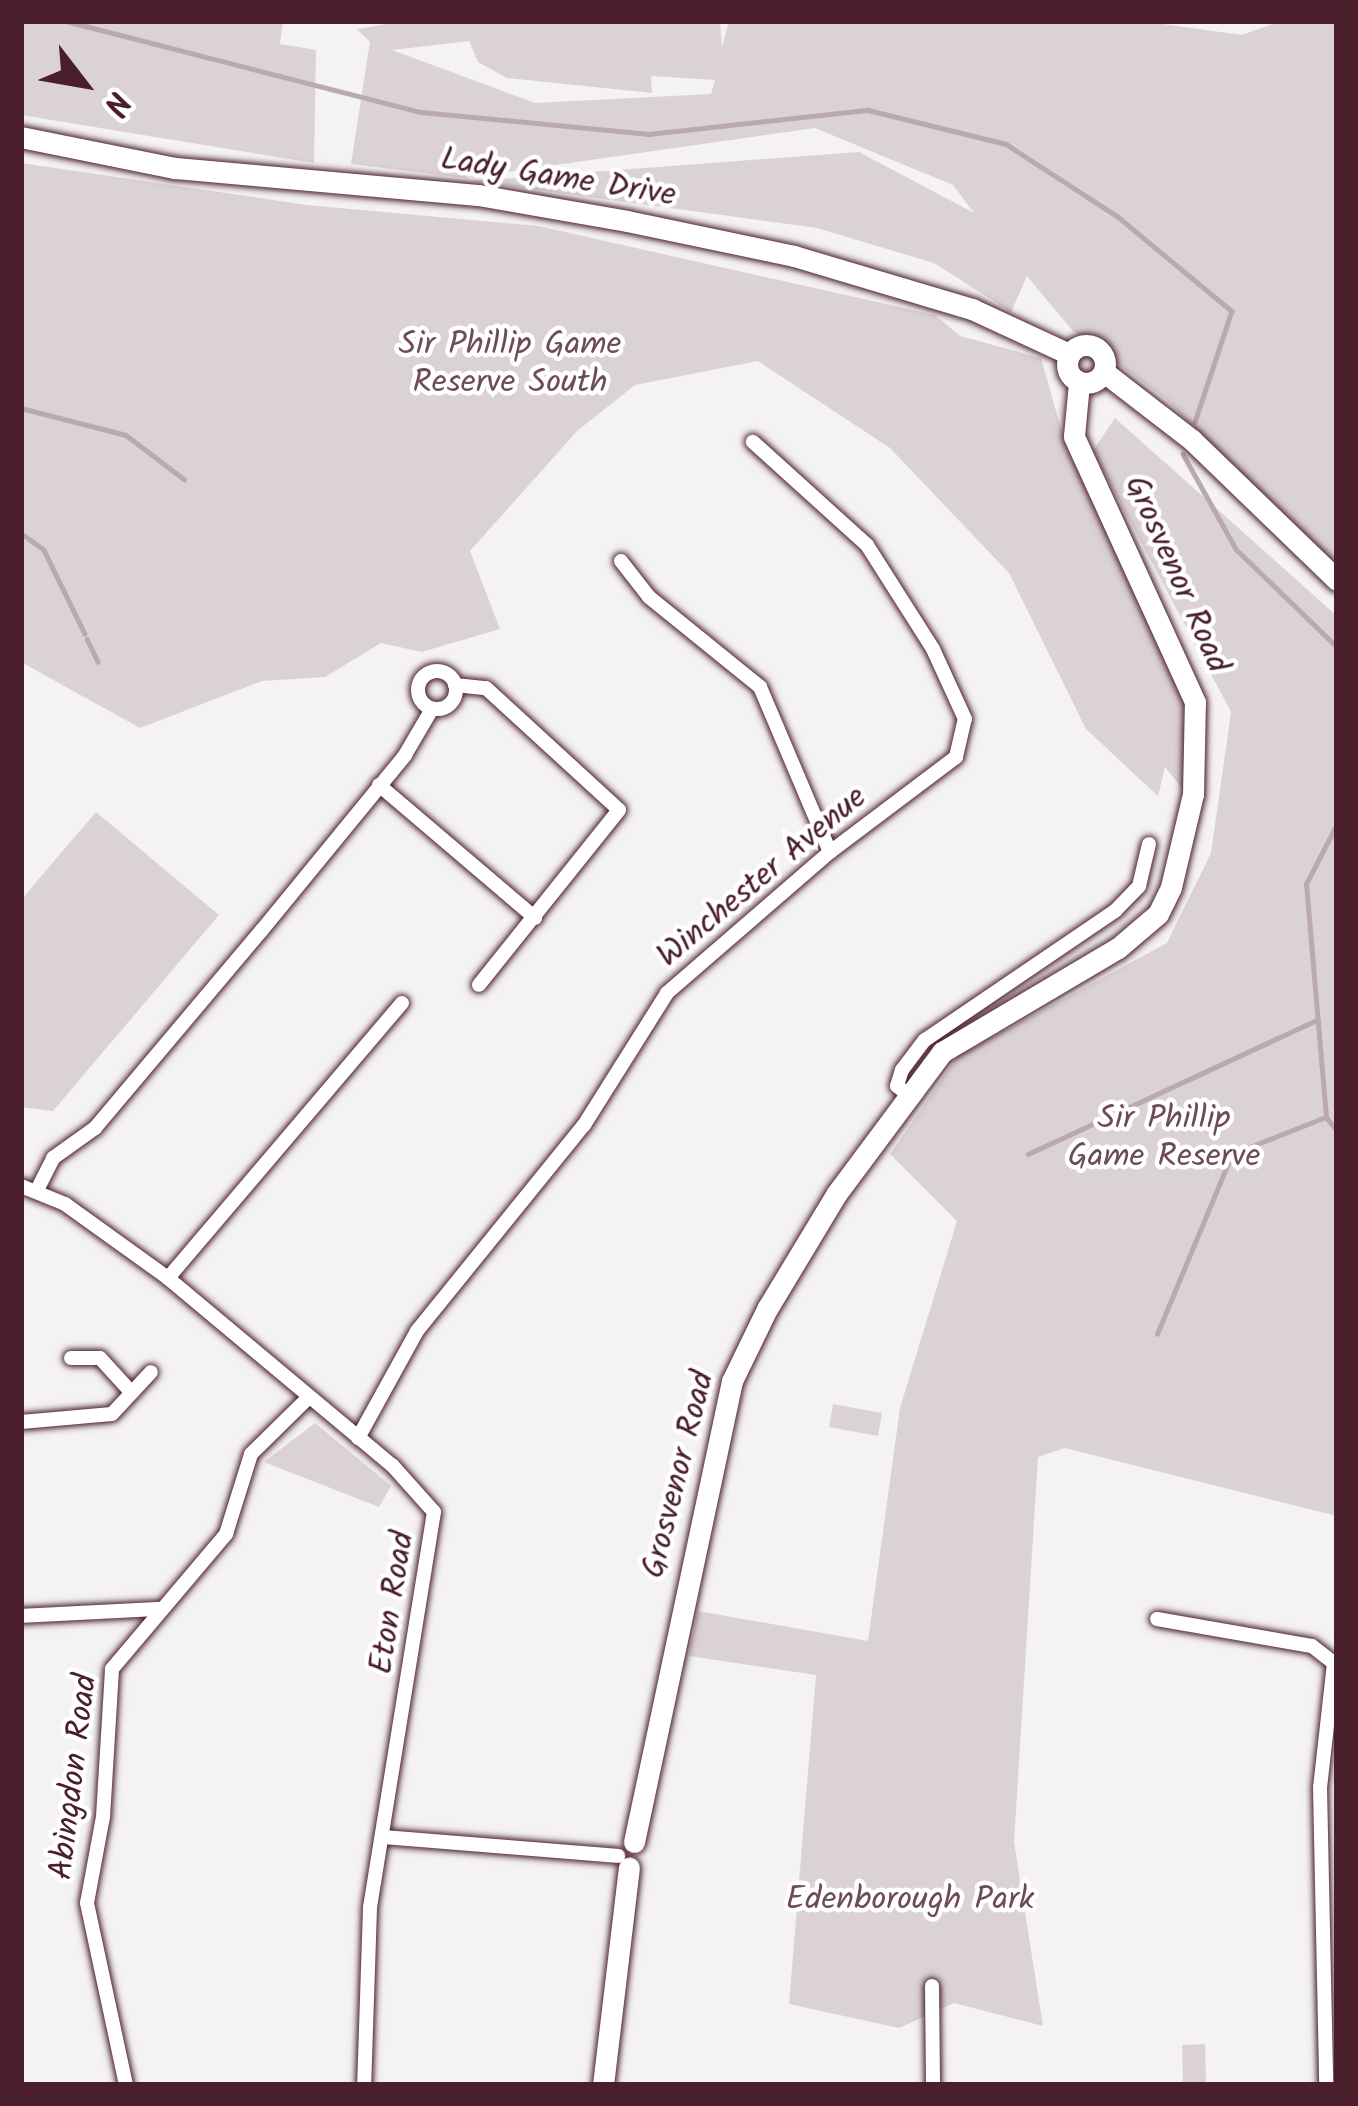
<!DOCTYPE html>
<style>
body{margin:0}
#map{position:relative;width:1358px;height:2106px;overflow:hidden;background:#f4f2f2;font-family:Kalam,sans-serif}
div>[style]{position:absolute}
.green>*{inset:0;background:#dbd2d5}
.stream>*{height:4.5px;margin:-2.25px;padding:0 2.25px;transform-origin:2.25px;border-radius:2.25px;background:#baa9ae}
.roads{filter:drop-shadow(0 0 3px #4a1f2b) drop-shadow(0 0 3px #4a1f2b)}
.street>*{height:14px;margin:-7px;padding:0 7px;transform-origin:7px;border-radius:7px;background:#fff}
.street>.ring{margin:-7px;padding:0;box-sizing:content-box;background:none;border:14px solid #fff;border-radius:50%}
.secondary>*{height:21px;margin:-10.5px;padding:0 10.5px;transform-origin:10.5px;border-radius:10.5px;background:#fff}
.secondary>.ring{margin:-10.5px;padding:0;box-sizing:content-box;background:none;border:21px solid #fff;border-radius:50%}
span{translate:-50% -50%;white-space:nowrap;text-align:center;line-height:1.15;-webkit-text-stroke:9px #fff;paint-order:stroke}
.street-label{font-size:33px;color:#4a1f2b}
.park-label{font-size:33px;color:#6e4c56}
.frame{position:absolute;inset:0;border:24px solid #4a1f2b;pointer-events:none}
.north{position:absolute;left:24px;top:24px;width:120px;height:120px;-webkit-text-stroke:9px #fff;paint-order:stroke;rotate:121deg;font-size:33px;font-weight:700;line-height:48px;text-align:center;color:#4a1f2b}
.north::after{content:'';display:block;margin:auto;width:42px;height:54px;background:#4a1f2b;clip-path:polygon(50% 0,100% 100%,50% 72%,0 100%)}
</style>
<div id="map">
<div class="green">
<i style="clip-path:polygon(21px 21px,283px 21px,280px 44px,316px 50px,314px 163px,21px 115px)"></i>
<i style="clip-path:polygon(evenodd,405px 21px,713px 21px,720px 22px,722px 48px,729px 21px,1141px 21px,1242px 35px,1281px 21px,1337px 21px,1337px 575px,1167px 400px,1072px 330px,1027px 276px,1011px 312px,934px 263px,817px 228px,472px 181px,859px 152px,974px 213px,953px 185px,815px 128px,464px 178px,351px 164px,370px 42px,357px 29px,405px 21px,469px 41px,478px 62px,507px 78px,652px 93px,651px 76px,715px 80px,711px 94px,535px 103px,392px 50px,469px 41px)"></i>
<i style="clip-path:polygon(21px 163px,307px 205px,538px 226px,935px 315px,960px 336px,1041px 358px,1067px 450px,1185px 687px,1188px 796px,1165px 767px,1158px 796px,1086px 729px,1009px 573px,890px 448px,758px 361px,635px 385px,577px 431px,470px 551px,500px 629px,422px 652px,381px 643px,325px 677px,262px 681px,140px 728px,21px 662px)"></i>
<i style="clip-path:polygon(1115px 418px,1337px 616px,1337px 1516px,1065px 1448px,1038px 1457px,1014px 1842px,1043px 2026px,954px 2003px,899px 2028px,789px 2004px,816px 1675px,689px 1656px,698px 1611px,868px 1641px,900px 1408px,957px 1221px,890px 1154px,958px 1056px,1167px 943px,1211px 853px,1231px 712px,1093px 451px)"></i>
<i style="clip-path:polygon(96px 812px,219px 915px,53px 1111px,21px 1107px,21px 900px)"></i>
<i style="clip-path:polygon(833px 1404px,882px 1413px,878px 1436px,829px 1427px)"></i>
<i style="clip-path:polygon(315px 1423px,391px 1486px,379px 1507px,264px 1462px)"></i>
<i style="clip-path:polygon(1205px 2044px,1206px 2085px,1183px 2085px,1182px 2045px)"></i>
</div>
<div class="stream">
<i style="left:66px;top:21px;width:366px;rotate:14.4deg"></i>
<i style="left:421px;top:112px;width:229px;rotate:5.5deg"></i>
<i style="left:649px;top:134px;width:220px;rotate:-6.3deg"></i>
<i style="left:868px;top:110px;width:142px;rotate:13.8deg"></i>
<i style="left:1006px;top:144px;width:132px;rotate:33deg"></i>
<i style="left:1117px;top:216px;width:149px;rotate:39.6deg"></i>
<i style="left:1232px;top:311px;width:117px;rotate:108.4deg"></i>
<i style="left:21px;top:408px;width:108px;rotate:14.4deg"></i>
<i style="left:126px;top:435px;width:73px;rotate:37.2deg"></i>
<i style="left:1183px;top:454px;width:109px;rotate:60.8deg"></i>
<i style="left:1236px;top:549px;width:141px;rotate:44.1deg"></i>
<i style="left:21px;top:533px;width:29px;rotate:36deg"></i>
<i style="left:44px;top:550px;width:93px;rotate:64deg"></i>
<i style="left:87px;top:639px;width:25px;rotate:64deg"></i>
<i style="left:1326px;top:1117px;width:17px;rotate:50deg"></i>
<i style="left:1028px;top:1154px;width:319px;rotate:-24.9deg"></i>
<i style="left:1157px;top:1334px;width:195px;rotate:-67.4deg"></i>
<i style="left:1232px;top:1154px;width:101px;rotate:-21.5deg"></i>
<i style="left:1326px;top:1117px;width:234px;rotate:-94.9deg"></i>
<i style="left:1306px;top:884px;width:68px;rotate:-62.7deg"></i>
</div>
<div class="roads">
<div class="street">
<i style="left:621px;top:561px;width:46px;rotate:52.1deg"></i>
<i style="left:649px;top:597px;width:143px;rotate:39deg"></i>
<i style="left:760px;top:687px;width:179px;rotate:67deg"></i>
<i class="ring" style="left:418px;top:671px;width:24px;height:24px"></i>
<i style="left:455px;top:685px;width:31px;rotate:6deg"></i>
<i style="left:486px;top:688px;width:180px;rotate:42.5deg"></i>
<i style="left:619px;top:810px;width:224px;rotate:128.7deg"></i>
<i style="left:379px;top:785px;width:205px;rotate:40.4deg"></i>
<i style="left:907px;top:1094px;width:13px;rotate:-141deg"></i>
<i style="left:897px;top:1086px;width:17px;rotate:-73deg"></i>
<i style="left:902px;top:1070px;width:38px;rotate:-53deg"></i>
<i style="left:925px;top:1040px;width:230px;rotate:-34.2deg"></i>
<i style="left:1115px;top:911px;width:35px;rotate:-46deg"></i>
<i style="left:1139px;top:886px;width:43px;rotate:-76.6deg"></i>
<i style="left:21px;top:1186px;width:48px;rotate:22.2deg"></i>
<i style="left:65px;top:1204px;width:127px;rotate:35.7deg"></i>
<i style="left:168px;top:1278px;width:292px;rotate:39.9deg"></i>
<i style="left:392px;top:1465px;width:63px;rotate:48.2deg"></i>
<i style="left:434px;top:1512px;width:401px;rotate:99.2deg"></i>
<i style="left:370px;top:1908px;width:177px;rotate:91.9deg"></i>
<i style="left:37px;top:1190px;width:36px;rotate:-63deg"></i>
<i style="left:53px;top:1158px;width:52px;rotate:-35.5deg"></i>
<i style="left:95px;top:1128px;width:259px;rotate:-49.9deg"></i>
<i style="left:262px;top:930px;width:226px;rotate:-50.7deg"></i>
<i style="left:405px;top:755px;width:53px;rotate:-59.6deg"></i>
<i style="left:168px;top:1278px;width:361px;rotate:-49.6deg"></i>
<i style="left:71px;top:1358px;width:29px"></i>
<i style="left:100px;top:1358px;width:46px;rotate:47.6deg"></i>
<i style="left:21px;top:1422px;width:91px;rotate:-5deg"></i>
<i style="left:112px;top:1414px;width:57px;rotate:-47.1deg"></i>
<i style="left:358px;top:1438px;width:122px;rotate:-61.1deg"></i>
<i style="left:417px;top:1331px;width:265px;rotate:-51deg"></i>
<i style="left:584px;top:1125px;width:156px;rotate:-57.8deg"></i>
<i style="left:667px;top:993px;width:216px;rotate:-40.9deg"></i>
<i style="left:830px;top:852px;width:158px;rotate:-37deg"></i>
<i style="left:956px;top:757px;width:39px;rotate:-77deg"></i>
<i style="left:965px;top:719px;width:77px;rotate:-114.6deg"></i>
<i style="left:933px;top:649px;width:123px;rotate:-122.4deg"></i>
<i style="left:867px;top:545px;width:154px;rotate:-137.9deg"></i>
<i style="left:21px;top:1616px;width:139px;rotate:-2.9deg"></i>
<i style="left:1157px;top:1619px;width:157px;rotate:9.9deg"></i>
<i style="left:1312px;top:1646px;width:28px;rotate:38deg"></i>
<i style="left:1334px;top:1663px;width:125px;rotate:96.4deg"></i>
<i style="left:1320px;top:1787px;width:298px;rotate:88.8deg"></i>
<i style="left:384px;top:1837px;width:235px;rotate:4.6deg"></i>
<i style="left:932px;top:1986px;width:99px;rotate:89.4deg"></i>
<i style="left:126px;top:2085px;width:186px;rotate:-102.1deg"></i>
<i style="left:87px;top:1903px;width:87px;rotate:-79.5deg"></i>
<i style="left:103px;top:1817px;width:148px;rotate:-86.5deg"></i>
<i style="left:112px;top:1669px;width:177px;rotate:-49.8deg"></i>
<i style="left:226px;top:1534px;width:84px;rotate:-72.6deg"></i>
<i style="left:251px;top:1454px;width:81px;rotate:-44.5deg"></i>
</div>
<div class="secondary">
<i style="left:21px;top:137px;width:157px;rotate:11.4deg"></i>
<i style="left:175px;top:168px;width:304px;rotate:5.1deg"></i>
<i style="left:478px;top:195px;width:151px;rotate:9.9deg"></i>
<i style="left:627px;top:221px;width:171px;rotate:11.8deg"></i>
<i style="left:794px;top:256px;width:186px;rotate:16.6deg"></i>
<i style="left:972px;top:309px;width:107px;rotate:24.9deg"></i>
<i class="ring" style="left:1067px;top:345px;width:17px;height:17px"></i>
<i style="left:1104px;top:372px;width:111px;rotate:37.7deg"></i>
<i style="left:1192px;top:440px;width:202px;rotate:44deg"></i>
<i style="left:634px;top:1842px;width:471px;rotate:-78deg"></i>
<i style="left:732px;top:1381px;width:80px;rotate:-64.1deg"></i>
<i style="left:767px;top:1309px;width:135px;rotate:-58.9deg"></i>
<i style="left:837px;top:1193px;width:176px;rotate:-53.3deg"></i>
<i style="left:942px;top:1052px;width:204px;rotate:-30.6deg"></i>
<i style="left:1118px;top:948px;width:52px;rotate:-40.4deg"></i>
<i style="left:1158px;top:914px;width:30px;rotate:-64deg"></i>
<i style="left:1171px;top:887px;width:96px;rotate:-76.7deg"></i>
<i style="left:1193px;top:794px;width:92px;rotate:-88.8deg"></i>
<i style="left:1195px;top:702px;width:292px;rotate:-114.5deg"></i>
<i style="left:1074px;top:436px;width:53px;rotate:-84.6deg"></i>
<i style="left:603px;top:2085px;width:219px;rotate:-83.2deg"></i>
</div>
</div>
<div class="street-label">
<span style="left:558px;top:179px;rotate:9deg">Lady Game Drive</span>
<span style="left:1175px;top:575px;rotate:66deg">Grosvenor Road</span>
<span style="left:763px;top:878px;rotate:-40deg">Winchester Avenue</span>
<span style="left:680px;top:1475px;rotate:-76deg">Grosvenor Road</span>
<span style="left:394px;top:1603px;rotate:-81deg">Eton Road</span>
<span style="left:75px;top:1777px;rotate:-83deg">Abingdon Road</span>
</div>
<div class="park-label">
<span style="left:510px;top:365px">Sir Phillip Game<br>Reserve South</span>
<span style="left:1164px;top:1139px">Sir Phillip<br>Game Reserve</span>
<span style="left:910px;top:1901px">Edenborough Park</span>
</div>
<div class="frame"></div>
<div class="north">N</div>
</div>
